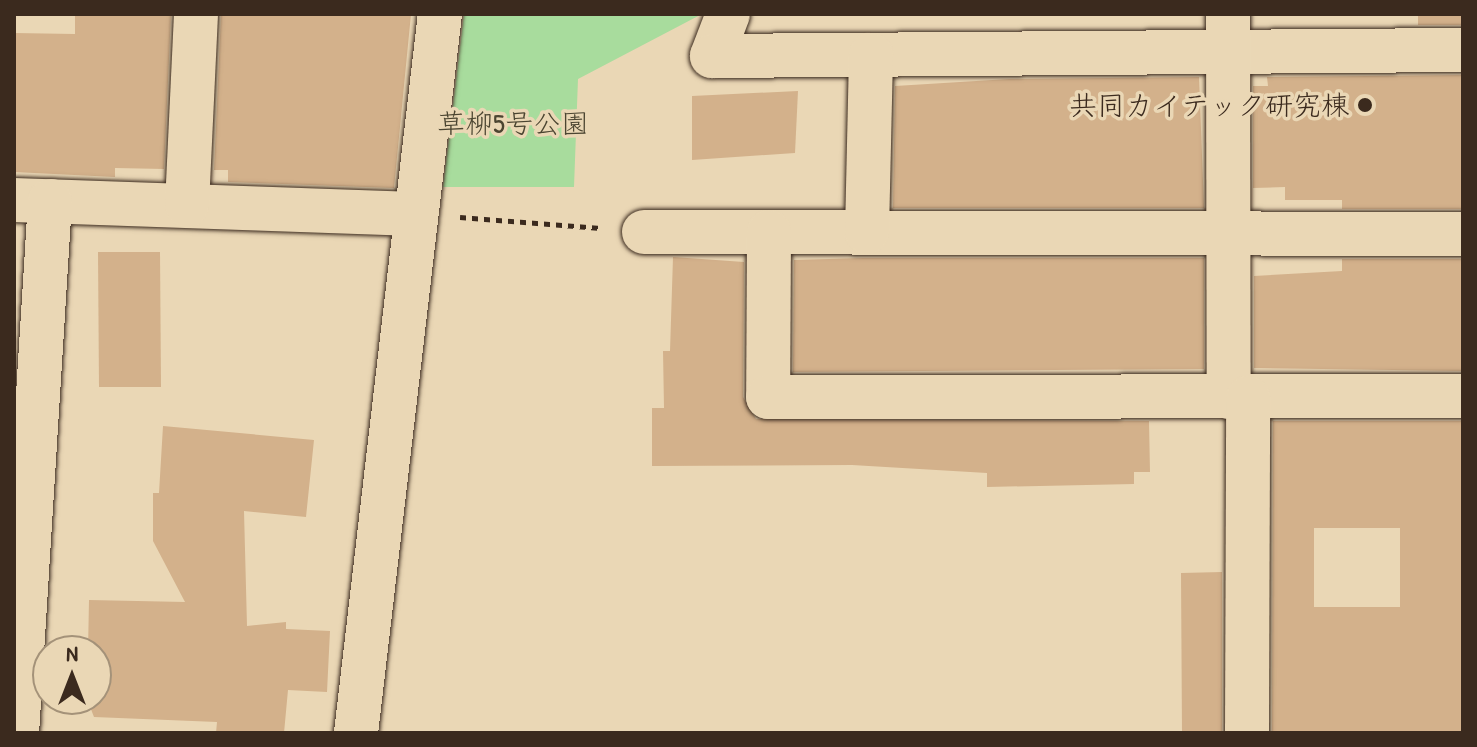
<!DOCTYPE html>
<meta charset="utf-8">
<style>
body{margin:0}
#map{position:relative;width:1477px;height:747px;overflow:hidden;background:#ead7b5;font-family:"Patrick Hand","Klee One",sans-serif}
div>[style]{position:absolute}
.green>*{inset:0;background:#a8dc9d}
.building>*{inset:0;background:#d3b18b}
.path>*{height:5px;margin-top:-2.5px;transform-origin:0;background:repeating-linear-gradient(90deg,#3b2a1e 0 6px,transparent 0 12px)}
.roads{filter:drop-shadow(0 0 2px #3b2a1e) drop-shadow(0 0 2px #3b2a1e)}
.minor>*{height:44px;margin:-22px;padding:0 22px;transform-origin:22px;border-radius:22px;background:#ead7b5}
.dots>*{width:22px;height:22px;translate:-50% -50%;box-sizing:border-box;border:4px solid #ead7b5;border-radius:50%}
span{translate:-50% -50%;white-space:nowrap;text-align:center;line-height:1.15;-webkit-text-stroke:7px #ead7b5;paint-order:stroke}
.poi-label{font-size:28px;color:#3b2a1e}
.right{translate:-100% -50%;text-align:right}
.park-label{font-size:28px;color:#4b4531}
.frame{position:absolute;inset:0;border:16px solid #3b2a1e;pointer-events:none}
.north{position:absolute;left:32px;top:635px;width:80px;height:80px;box-sizing:border-box;background:#ead7b5;border:2px solid #a49279;border-radius:50%;rotate:0deg;font-size:22px;font-weight:700;line-height:32px;text-align:center;color:#3b2a1e}
.north::after{content:'';display:block;margin:auto;width:28px;height:36px;background:#3b2a1e;clip-path:polygon(50% 0,100% 100%,50% 72%,0 100%)}
</style>
<div id="map">
<div class="green">
<i style="clip-path:polygon(464px 14px,702px 14px,578px 79px,574px 187px,443px 187px)"></i>
</div>
<div class="building">
<i style="clip-path:polygon(75px 14px,171px 14px,164px 169px,115px 168px,115px 177px,14px 172px,14px 33px,75px 34px)"></i>
<i style="clip-path:polygon(221px 14px,411px 14px,394px 188px,228px 182px,228px 170px,214px 170px)"></i>
<i style="clip-path:polygon(1418px 14px,1463px 14px,1463px 25px,1418px 25px)"></i>
<i style="clip-path:polygon(1463px 75px,1463px 209px,1342px 209px,1342px 200px,1285px 200px,1285px 187px,1253px 188px,1253px 86px,1268px 86px,1267px 77px)"></i>
<i style="clip-path:polygon(1199px 77px,1204px 208px,893px 208px,895px 86px,1009px 79px)"></i>
<i style="clip-path:polygon(798px 91px,795px 153px,692px 160px,692px 96px)"></i>
<i style="clip-path:polygon(98px 252px,160px 252px,161px 387px,99px 387px)"></i>
<i style="clip-path:polygon(673px 257px,744px 262px,743px 397px,756px 419px,1149px 421px,1150px 472px,1134px 472px,1134px 484px,987px 487px,987px 473px,852px 465px,652px 466px,652px 408px,664px 408px,663px 351px,670px 351px)"></i>
<i style="clip-path:polygon(863px 258px,1204px 258px,1204px 369px,793px 372px,794px 260px)"></i>
<i style="clip-path:polygon(1342px 259px,1463px 259px,1463px 371px,1254px 368px,1254px 276px,1342px 271px)"></i>
<i style="clip-path:polygon(evenodd,1273px 421px,1463px 421px,1463px 733px,1272px 733px,1273px 421px,1314px 528px,1400px 528px,1400px 607px,1314px 607px,1314px 528px)"></i>
<i style="clip-path:polygon(163px 426px,314px 440px,306px 517px,244px 511px,247px 626px,286px 622px,286px 629px,330px 631px,327px 692px,288px 690px,284px 733px,216px 733px,217px 722px,94px 717px,87px 699px,96px 699px,96px 651px,88px 651px,89px 600px,185px 602px,153px 541px,153px 493px,159px 493px)"></i>
<i style="clip-path:polygon(1222px 572px,1222px 733px,1182px 733px,1181px 573px)"></i>
</div>
<div class="path">
<i style="left:460px;top:217px;width:141px;rotate:4.5deg"></i>
</div>
<div class="roads">
<div class="minor">
<i style="left:728px;top:14px;width:45px;rotate:110.9deg"></i>
<i style="left:712px;top:56px;width:751px;rotate:-0.46deg"></i>
<i style="left:1228px;top:14px;width:383px;rotate:89.9deg"></i>
<i style="left:14px;top:200px;width:401px;rotate:2deg"></i>
<i style="left:187px;top:205px;width:191px;rotate:-87.3deg"></i>
<i style="left:644px;top:232px;width:819px;rotate:0.14deg"></i>
<i style="left:769px;top:232px;width:165px;rotate:90.3deg"></i>
<i style="left:768px;top:397px;width:695px;rotate:-0.08deg"></i>
<i style="left:867px;top:232px;width:177px;rotate:-88.7deg"></i>
<i style="left:17px;top:733px;width:533px;rotate:-86.45deg"></i>
<i style="left:356px;top:733px;width:724px;rotate:-83.34deg"></i>
<i style="left:1247px;top:733px;width:335px;rotate:-89.8deg"></i>
</div>
</div>
<div class="dots">
<i style="left:1365px;top:105px;background:#3b2a1e"></i>
</div>
<div class="poi-label">
<span class="right" style="left:1349px;top:105px">共同カイテック研究棟</span>
</div>
<div class="park-label">
<span style="left:513px;top:123px">草柳5号公園</span>
</div>
<div class="frame"></div>
<div class="north">N</div>
</div>
